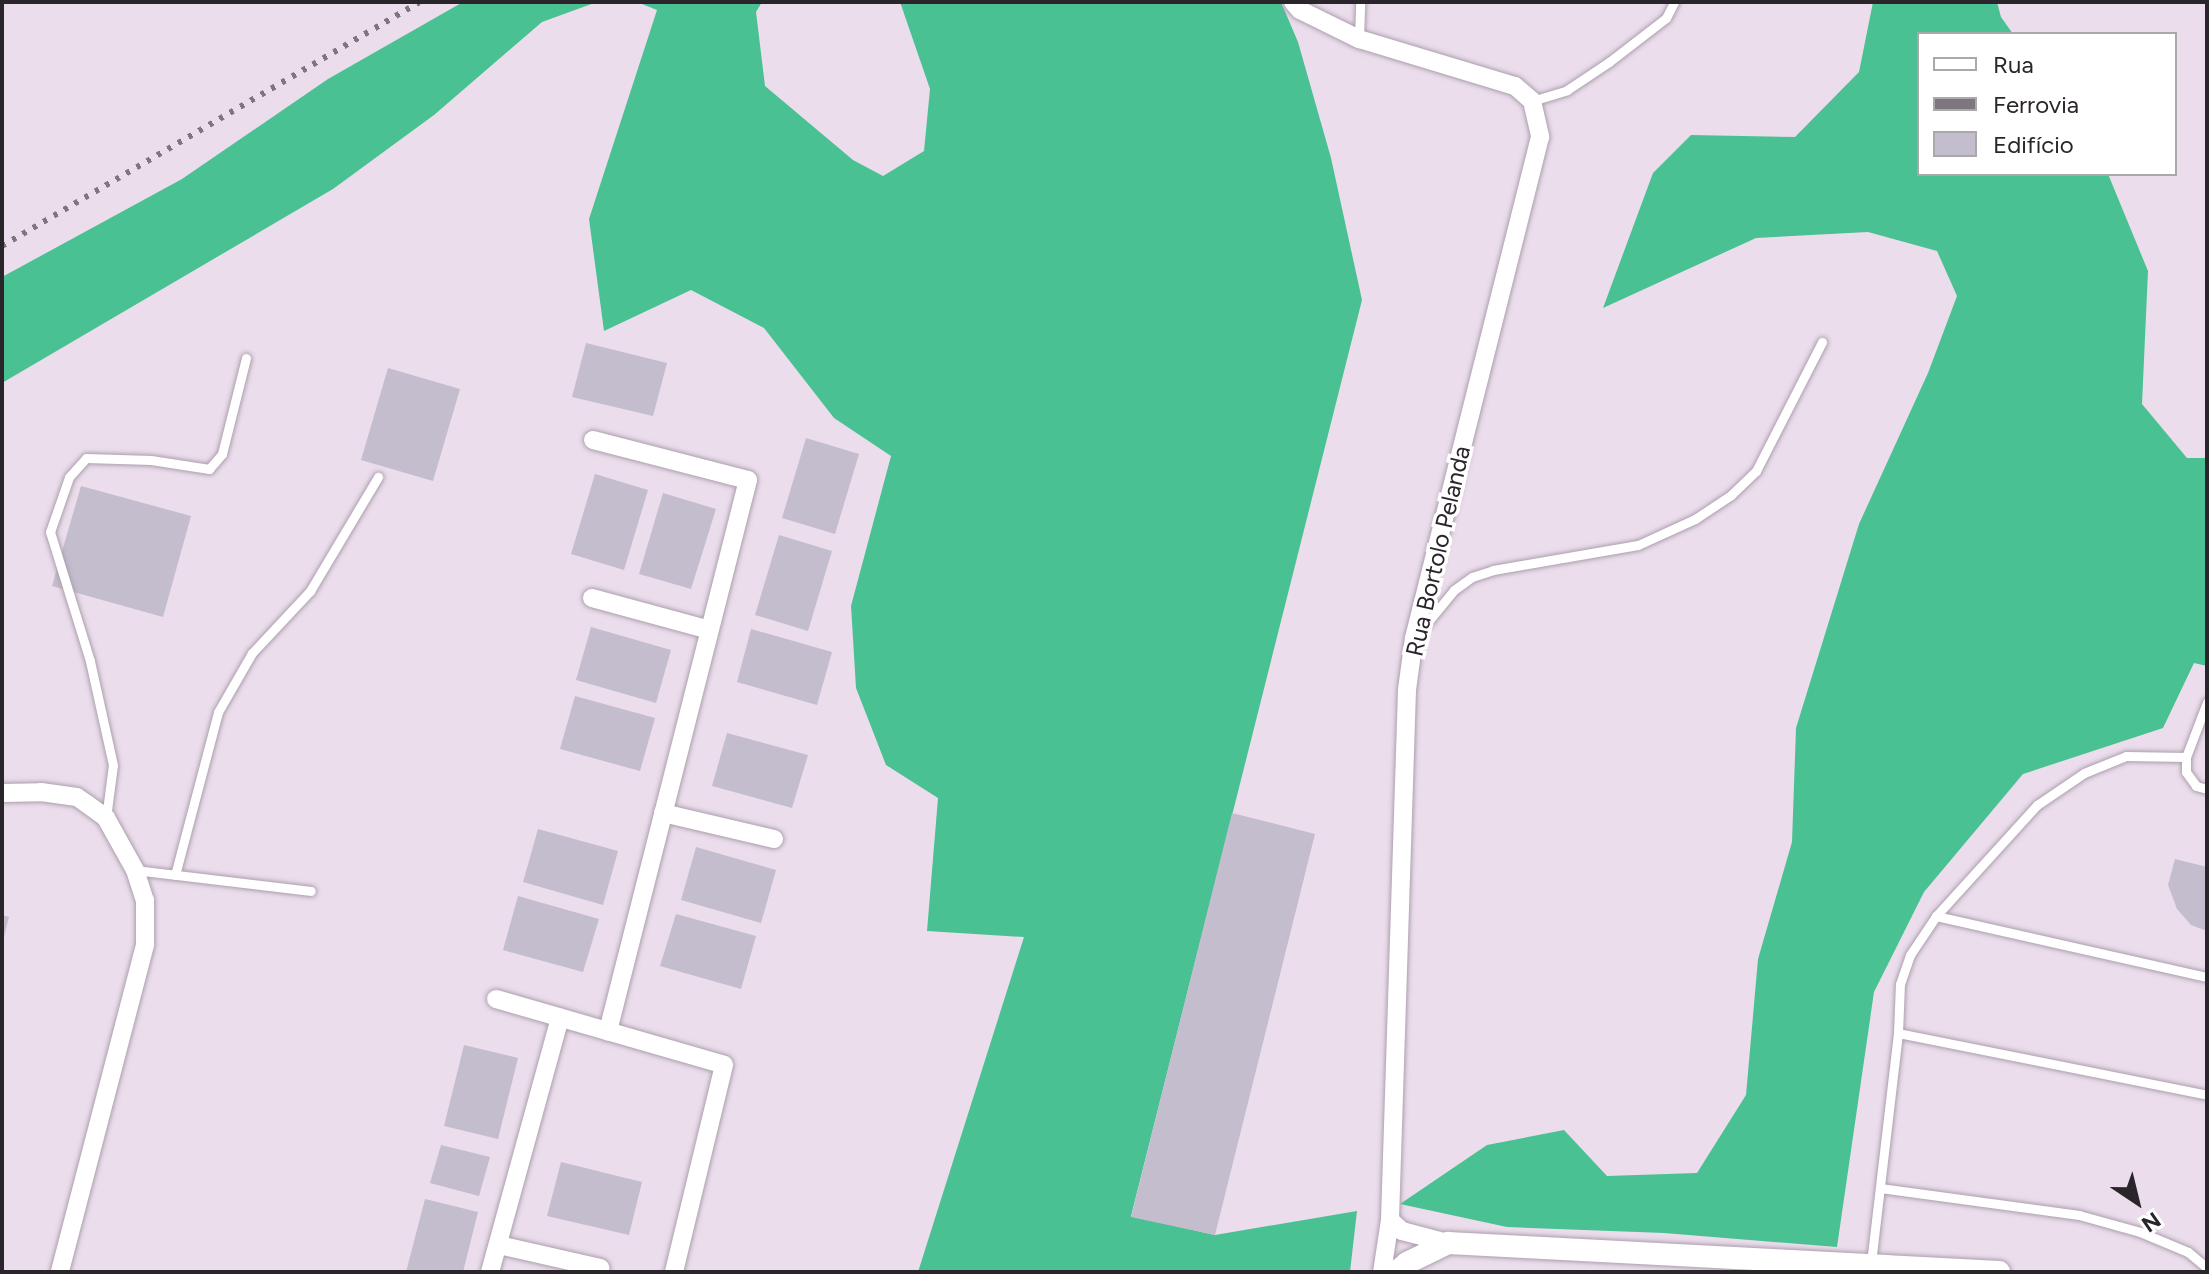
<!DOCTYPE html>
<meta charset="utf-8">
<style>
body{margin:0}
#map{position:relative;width:2209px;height:1274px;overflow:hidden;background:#ebddec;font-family:Figtree,sans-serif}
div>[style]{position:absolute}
.forest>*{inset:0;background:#4ac192}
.building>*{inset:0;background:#c4bdce}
.roads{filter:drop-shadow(0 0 2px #ac9fad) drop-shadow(0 0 2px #ac9fad)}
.service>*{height:9px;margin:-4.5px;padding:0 4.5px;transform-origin:4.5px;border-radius:4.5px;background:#fff}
.minor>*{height:18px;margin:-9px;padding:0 9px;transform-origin:9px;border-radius:9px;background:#fff}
.tertiary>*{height:22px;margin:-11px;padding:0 11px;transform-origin:11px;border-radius:11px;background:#fff}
.rail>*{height:6px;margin-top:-3px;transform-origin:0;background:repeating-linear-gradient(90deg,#7e767f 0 4px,transparent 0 12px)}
span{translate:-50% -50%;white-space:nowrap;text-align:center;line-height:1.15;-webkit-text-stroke:7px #fff;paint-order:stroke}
.street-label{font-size:24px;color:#2a252b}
.frame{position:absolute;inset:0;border:4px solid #2a252b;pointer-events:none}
.legend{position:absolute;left:1917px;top:32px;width:260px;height:144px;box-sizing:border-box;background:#fff;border:2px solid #aaa8aa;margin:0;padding:10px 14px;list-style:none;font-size:24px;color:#2a252b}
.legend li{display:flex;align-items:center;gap:16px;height:40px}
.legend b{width:40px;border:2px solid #aaa8aa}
.north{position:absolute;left:2097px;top:1162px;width:80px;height:80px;-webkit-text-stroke:6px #fff;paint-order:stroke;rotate:145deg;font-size:22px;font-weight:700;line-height:32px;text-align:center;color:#2a252b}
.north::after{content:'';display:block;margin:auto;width:28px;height:36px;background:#2a252b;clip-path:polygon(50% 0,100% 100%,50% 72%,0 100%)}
</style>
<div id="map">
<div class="forest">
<i style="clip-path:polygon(463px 2px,597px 2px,542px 22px,434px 115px,333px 189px,2px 383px,2px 277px,182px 179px,328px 79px)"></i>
<i style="clip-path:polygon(637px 2px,762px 2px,756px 12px,765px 86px,853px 160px,883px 176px,924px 151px,930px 89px,900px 2px,1281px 2px,1298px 42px,1331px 158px,1362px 300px,1131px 1216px,1215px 1235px,1357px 1211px,1350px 1272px,918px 1272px,1024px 937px,927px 931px,938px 798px,886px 765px,856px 688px,851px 606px,891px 456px,834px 418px,764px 328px,691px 290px,604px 331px,589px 219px,657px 10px)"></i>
<i style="clip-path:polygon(1873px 2px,1997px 2px,2001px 17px,2013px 34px,1919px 34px,1919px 174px,2108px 174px,2148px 271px,2142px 404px,2187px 458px,2207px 458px,2207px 666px,2194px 663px,2163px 728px,2023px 774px,1924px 892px,1874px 992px,1837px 1247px,1664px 1233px,1507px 1227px,1400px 1204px,1487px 1145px,1564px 1130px,1607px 1176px,1697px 1173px,1746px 1095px,1758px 959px,1792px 842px,1796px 728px,1859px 524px,1928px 373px,1957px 296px,1937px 251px,1868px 232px,1756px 238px,1603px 308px,1653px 173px,1691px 135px,1795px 137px,1859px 72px)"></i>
</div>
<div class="building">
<i style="clip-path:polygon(586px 343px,667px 363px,653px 416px,572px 397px)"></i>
<i style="clip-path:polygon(388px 368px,460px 389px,433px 481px,361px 460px)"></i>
<i style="clip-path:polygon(806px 438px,859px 454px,835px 534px,782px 518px)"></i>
<i style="clip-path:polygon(595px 474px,648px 490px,624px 570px,571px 554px)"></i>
<i style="clip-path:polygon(81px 486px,191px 516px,163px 617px,52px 586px)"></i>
<i style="clip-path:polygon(663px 493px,716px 509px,691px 589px,639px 574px)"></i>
<i style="clip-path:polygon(779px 535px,832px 551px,808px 631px,755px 615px)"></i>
<i style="clip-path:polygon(591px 627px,671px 650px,656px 703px,576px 680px)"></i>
<i style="clip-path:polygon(751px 629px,832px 652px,817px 705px,737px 682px)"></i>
<i style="clip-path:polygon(575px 696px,655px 718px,640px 771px,560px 749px)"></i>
<i style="clip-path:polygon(727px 733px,808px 755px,792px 808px,712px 786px)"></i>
<i style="clip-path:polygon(1232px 813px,1315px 834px,1215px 1235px,1131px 1217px)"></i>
<i style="clip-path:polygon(538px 829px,618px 851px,603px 905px,523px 882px)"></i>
<i style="clip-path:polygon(696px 847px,776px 870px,761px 923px,681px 900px)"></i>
<i style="clip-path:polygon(2175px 859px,2207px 867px,2207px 931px,2191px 925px,2177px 909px,2168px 885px)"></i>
<i style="clip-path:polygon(518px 896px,599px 919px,583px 972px,503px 950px)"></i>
<i style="clip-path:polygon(676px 914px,756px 936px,741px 989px,660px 966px)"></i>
<i style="clip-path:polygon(2px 915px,9px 917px,3px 940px,2px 940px)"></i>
<i style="clip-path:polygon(464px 1045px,518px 1058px,498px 1139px,444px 1126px)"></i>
<i style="clip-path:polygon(441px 1145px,490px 1157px,479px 1196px,430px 1183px)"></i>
<i style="clip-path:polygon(561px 1162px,642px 1182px,629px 1235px,547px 1216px)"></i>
<i style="clip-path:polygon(425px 1199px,478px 1212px,463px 1272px,406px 1272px)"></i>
</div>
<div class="roads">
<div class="service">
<i style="left:1359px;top:38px;width:36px;rotate:-88deg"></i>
<i style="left:1532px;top:101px;width:37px;rotate:-17deg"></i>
<i style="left:1567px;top:90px;width:50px;rotate:-33.7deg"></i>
<i style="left:1609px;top:62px;width:72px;rotate:-37.7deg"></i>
<i style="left:1666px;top:18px;width:18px;rotate:-63deg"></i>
<i style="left:1422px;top:629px;width:50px;rotate:-50.6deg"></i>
<i style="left:1454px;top:590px;width:22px;rotate:-36deg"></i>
<i style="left:1472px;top:577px;width:22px;rotate:-18deg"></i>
<i style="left:1493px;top:570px;width:147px;rotate:-9.8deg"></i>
<i style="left:1638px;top:545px;width:63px;rotate:-24.5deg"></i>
<i style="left:1695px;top:519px;width:43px;rotate:-33.7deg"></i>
<i style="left:1731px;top:495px;width:35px;rotate:-44deg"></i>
<i style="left:1756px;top:471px;width:145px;rotate:-62.9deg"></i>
<i style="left:2207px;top:702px;width:59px;rotate:110.9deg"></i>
<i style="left:2186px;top:757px;width:15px;rotate:90deg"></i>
<i style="left:2186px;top:772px;width:17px;rotate:54deg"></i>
<i style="left:2196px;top:786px;width:11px;rotate:15deg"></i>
<i style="left:106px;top:818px;width:53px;rotate:-82.5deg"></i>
<i style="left:113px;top:765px;width:107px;rotate:-102.5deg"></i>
<i style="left:90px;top:661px;width:135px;rotate:-107.2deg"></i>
<i style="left:50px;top:532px;width:58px;rotate:-70.9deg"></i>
<i style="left:69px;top:477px;width:25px;rotate:-48deg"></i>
<i style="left:86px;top:458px;width:65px;rotate:1.8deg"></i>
<i style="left:151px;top:460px;width:59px;rotate:8.8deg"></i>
<i style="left:209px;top:469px;width:20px;rotate:-49deg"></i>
<i style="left:222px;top:454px;width:99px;rotate:-76deg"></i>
<i style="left:135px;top:870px;width:177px;rotate:6.8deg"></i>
<i style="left:175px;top:875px;width:169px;rotate:-75.2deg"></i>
<i style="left:218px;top:712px;width:68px;rotate:-60deg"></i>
<i style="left:252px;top:653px;width:85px;rotate:-46.9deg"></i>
<i style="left:310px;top:591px;width:133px;rotate:-59.2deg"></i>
<i style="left:1936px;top:916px;width:278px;rotate:12.7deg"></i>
<i style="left:1898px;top:1033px;width:49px;rotate:-87.7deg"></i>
<i style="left:1900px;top:984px;width:31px;rotate:-71deg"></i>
<i style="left:1910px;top:955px;width:47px;rotate:-56.3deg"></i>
<i style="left:1936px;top:916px;width:150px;rotate:-47.7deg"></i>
<i style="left:2037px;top:805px;width:57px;rotate:-34.2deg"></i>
<i style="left:2084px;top:773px;width:45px;rotate:-22deg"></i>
<i style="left:2126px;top:756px;width:60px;rotate:1deg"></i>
<i style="left:1880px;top:1188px;width:201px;rotate:7.7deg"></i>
<i style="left:2079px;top:1215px;width:63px;rotate:15.6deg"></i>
<i style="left:2140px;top:1232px;width:52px;rotate:22.6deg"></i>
<i style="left:2188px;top:1252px;width:25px;rotate:40deg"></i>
<i style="left:1871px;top:1263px;width:232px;rotate:-83.3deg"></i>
<i style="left:1898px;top:1033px;width:315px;rotate:11.3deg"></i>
</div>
<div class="minor">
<i style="left:1293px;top:2px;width:11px;rotate:49deg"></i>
<i style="left:1300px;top:10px;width:66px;rotate:26.2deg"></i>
<i style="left:1359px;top:39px;width:163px;rotate:16.8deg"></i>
<i style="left:1515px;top:86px;width:23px;rotate:41deg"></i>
<i style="left:1532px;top:101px;width:37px;rotate:77deg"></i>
<i style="left:1540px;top:137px;width:517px;rotate:104.12deg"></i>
<i style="left:1414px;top:638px;width:52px;rotate:97.7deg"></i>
<i style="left:1407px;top:690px;width:530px;rotate:91.84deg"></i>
<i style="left:1390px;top:1220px;width:53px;rotate:98.7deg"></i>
<i style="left:593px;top:440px;width:160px;rotate:14.5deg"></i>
<i style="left:748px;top:480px;width:569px;rotate:104.26deg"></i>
<i style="left:592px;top:598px;width:122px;rotate:15.2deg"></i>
<i style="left:2px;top:793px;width:39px;rotate:-1deg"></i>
<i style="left:41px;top:792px;width:36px;rotate:8deg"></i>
<i style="left:77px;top:797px;width:12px;rotate:35deg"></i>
<i style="left:87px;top:804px;width:24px;rotate:36deg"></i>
<i style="left:106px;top:818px;width:60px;rotate:60.9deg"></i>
<i style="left:135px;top:870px;width:32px;rotate:72deg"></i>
<i style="left:145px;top:900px;width:45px;rotate:90deg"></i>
<i style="left:145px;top:945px;width:338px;rotate:104.6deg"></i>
<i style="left:663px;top:813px;width:114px;rotate:13.2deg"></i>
<i style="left:496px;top:999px;width:237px;rotate:16.1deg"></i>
<i style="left:724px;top:1065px;width:213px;rotate:103.6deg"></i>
<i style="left:1390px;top:1220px;width:16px;rotate:43deg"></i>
<i style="left:1402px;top:1231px;width:48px;rotate:14.6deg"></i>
<i style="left:499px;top:1245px;width:104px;rotate:12.8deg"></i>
<i style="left:490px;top:1272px;width:264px;rotate:-74.6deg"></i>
</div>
<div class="tertiary">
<i style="left:1396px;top:1272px;width:14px;rotate:-39deg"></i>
<i style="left:1407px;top:1263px;width:46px;rotate:-26deg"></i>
<i style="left:1448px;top:1243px;width:552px;rotate:3.01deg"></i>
</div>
</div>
<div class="rail">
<i style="left:2px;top:246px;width:483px;rotate:-30.3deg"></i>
</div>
<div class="street-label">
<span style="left:1438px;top:551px;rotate:-77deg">Rua Bortolo Pelanda</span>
</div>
<div class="frame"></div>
<ul class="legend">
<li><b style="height:10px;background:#fff"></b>Rua</li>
<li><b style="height:10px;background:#7e767f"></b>Ferrovia</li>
<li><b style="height:22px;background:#c4bdce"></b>Edifício</li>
</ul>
<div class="north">N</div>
</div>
